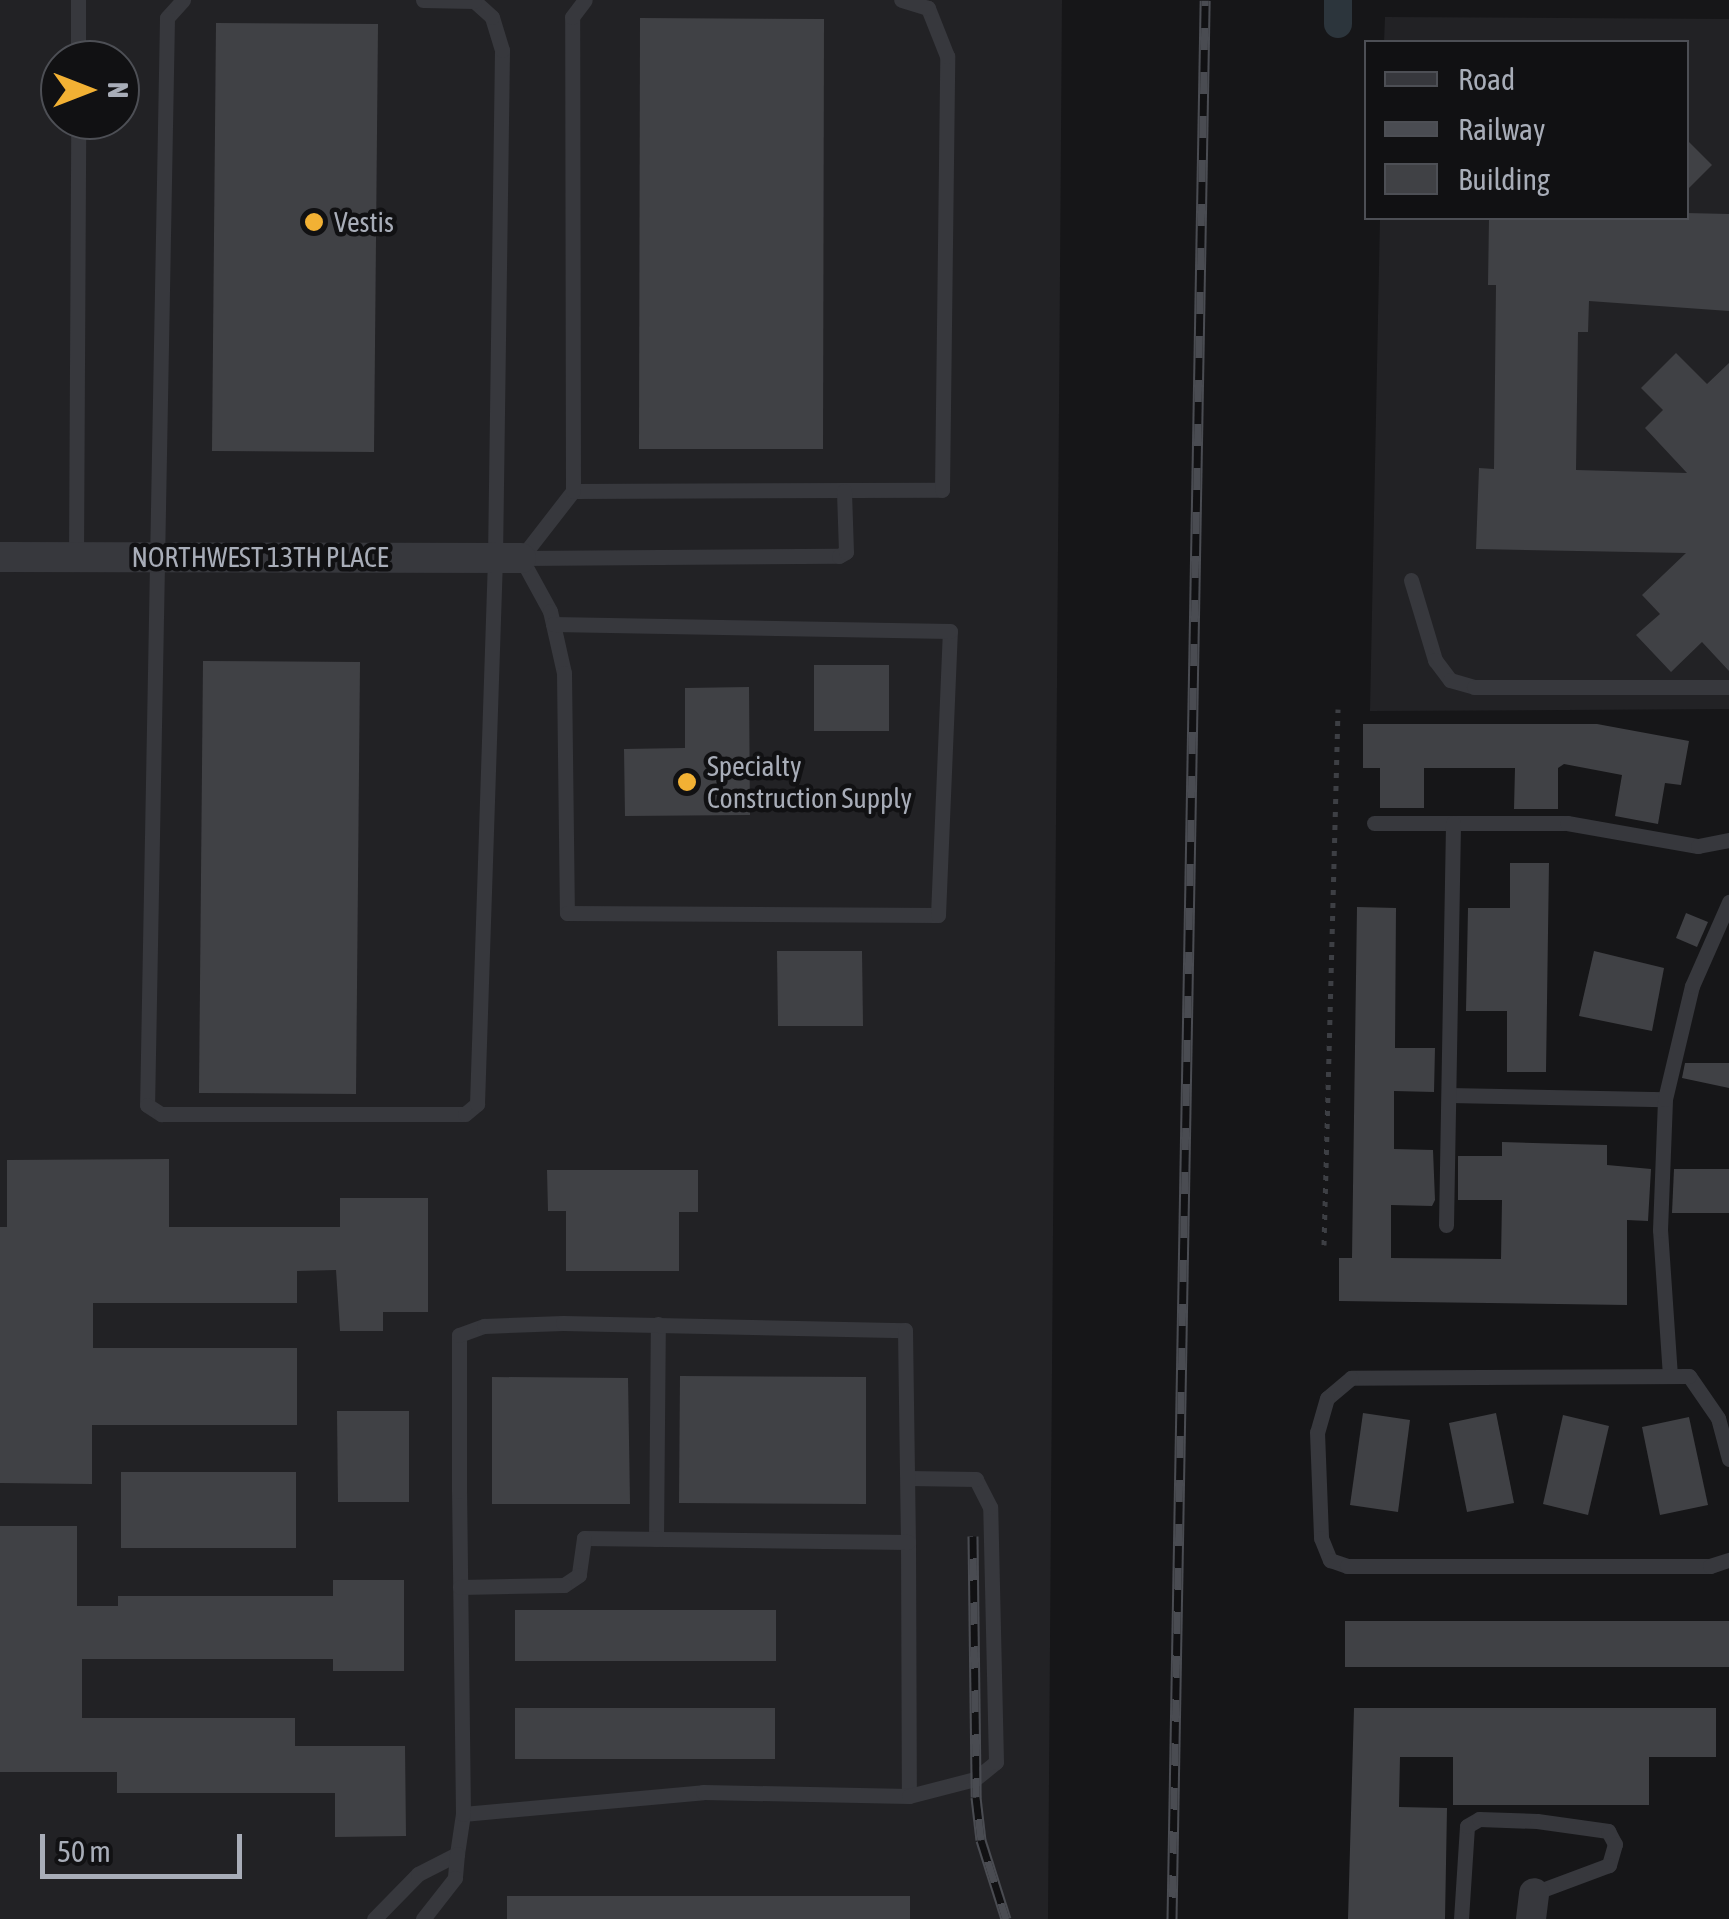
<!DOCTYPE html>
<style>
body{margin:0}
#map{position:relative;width:1729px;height:1919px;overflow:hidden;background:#161618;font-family:"Asap Condensed",sans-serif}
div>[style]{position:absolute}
.built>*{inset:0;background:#222225}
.canal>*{height:28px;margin:-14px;padding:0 14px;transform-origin:14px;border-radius:14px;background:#2c353c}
.building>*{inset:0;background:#404145}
.path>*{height:5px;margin-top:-2.5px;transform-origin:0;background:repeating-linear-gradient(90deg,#3d3f44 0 5px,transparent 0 13px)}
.service>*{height:15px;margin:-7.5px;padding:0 7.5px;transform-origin:7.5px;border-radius:7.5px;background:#37383d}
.minor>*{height:30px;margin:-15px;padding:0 15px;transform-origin:15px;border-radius:15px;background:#37383d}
.rail>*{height:11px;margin-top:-5.5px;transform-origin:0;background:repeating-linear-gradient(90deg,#111113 0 22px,#4a4c52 0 44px);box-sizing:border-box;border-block:2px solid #4a4c52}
.dots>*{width:28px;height:28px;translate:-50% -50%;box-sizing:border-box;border:5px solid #111113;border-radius:50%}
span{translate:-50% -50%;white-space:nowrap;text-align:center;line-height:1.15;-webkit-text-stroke:9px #111113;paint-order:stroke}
.poi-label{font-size:28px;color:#a8adb8}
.left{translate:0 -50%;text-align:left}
.street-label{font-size:28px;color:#a8adb8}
.legend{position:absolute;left:1364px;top:40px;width:325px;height:180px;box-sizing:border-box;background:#111113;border:2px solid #4d4f55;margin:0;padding:12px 18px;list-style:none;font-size:30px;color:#a8adb8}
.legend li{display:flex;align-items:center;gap:20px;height:50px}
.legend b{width:50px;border:2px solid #4d4f55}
.north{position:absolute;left:40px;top:40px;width:100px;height:100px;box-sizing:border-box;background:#111113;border:2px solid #4d4f55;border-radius:50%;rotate:90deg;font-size:28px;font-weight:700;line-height:40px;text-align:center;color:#a8adb8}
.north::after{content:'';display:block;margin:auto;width:35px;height:45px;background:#f2b134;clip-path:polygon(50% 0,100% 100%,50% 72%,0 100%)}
.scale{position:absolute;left:40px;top:1834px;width:202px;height:45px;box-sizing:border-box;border:5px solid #a8adb8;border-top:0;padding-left:12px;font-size:30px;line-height:35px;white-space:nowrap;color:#a8adb8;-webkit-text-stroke:8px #111113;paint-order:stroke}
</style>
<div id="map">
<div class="built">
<i style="clip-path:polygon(evenodd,0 0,1062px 0,1048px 1919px,0 1919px,0 0,60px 60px,120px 60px,120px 120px,60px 120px,60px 60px)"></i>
<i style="clip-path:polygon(1385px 17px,1729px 19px,1729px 709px,1370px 711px,1380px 218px,1686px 218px,1686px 42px,1384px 42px)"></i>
</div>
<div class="canal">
<i style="left:1338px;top:24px;width:24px;rotate:-90deg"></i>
</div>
<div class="building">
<i style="clip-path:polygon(640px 18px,824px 19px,823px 449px,639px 449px)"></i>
<i style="clip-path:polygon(216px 23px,378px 24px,374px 452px,212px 451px)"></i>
<i style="clip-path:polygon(1686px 139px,1712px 165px,1686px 191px)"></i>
<i style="clip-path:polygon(1686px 213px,1729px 214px,1729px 311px,1589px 301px,1588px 332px,1578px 332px,1576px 470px,1687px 473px,1645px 428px,1663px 410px,1641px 388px,1676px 353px,1707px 384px,1729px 363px,1729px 671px,1702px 642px,1671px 672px,1636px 635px,1660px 614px,1642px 595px,1686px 553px,1476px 549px,1479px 468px,1494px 469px,1496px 285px,1488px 285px,1489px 218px)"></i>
<i style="clip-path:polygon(203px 661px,360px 662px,356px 1094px,199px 1093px)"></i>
<i style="clip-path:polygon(814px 665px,889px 665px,889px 731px,814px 731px)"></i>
<i style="clip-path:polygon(749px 687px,750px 815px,625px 816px,624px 749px,685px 748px,685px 688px)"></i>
<i style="clip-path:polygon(1363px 724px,1597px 724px,1689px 741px,1681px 785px,1665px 783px,1658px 824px,1615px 816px,1622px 775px,1564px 764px,1558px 768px,1558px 809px,1514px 809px,1515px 768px,1424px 768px,1424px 808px,1380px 808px,1380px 768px,1363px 768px)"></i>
<i style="clip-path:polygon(1510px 863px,1549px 863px,1546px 1072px,1507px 1072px,1507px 1011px,1466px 1011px,1468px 908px,1510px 908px)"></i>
<i style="clip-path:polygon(1357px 907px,1396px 908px,1395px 1048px,1435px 1048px,1434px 1092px,1394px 1091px,1394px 1149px,1433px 1150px,1435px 1200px,1432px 1206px,1391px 1205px,1391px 1258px,1501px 1259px,1502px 1200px,1458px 1200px,1458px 1156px,1502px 1156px,1502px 1142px,1607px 1145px,1607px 1165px,1651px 1169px,1648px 1221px,1627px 1220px,1627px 1305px,1339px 1301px,1339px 1258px,1352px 1258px)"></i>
<i style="clip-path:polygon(1686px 913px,1708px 922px,1697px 947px,1676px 938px)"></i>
<i style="clip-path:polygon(777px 951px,862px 951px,863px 1026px,778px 1026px)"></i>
<i style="clip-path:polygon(1594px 951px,1664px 968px,1652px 1031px,1579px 1016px)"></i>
<i style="clip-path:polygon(1685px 1063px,1729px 1063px,1729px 1088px,1682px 1078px)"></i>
<i style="clip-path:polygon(169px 1159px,169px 1227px,340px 1227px,340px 1198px,428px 1198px,428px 1312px,383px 1312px,383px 1331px,340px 1331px,336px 1270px,297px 1271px,297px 1303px,93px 1303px,93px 1348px,297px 1348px,297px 1425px,92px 1425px,92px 1484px,0 1483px,0 1227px,7px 1227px,7px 1160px)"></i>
<i style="clip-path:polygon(1674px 1169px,1729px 1169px,1729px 1213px,1672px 1213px)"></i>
<i style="clip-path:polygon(547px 1170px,698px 1170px,698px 1212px,679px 1212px,679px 1271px,566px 1271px,566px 1211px,548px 1211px)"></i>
<i style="clip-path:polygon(680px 1376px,866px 1377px,866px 1504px,679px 1503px)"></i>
<i style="clip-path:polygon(492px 1377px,628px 1378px,630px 1504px,492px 1504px)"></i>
<i style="clip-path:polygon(337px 1411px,409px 1411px,409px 1502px,338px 1502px)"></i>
<i style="clip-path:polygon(1363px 1413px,1410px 1420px,1398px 1512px,1350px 1505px)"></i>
<i style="clip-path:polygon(1496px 1413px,1514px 1503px,1467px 1512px,1449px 1423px)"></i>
<i style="clip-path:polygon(1563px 1415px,1609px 1426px,1588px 1515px,1543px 1504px)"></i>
<i style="clip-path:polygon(1689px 1417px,1708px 1505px,1660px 1515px,1642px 1427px)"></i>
<i style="clip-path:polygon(121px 1472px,296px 1472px,296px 1548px,121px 1548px)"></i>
<i style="clip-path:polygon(0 1526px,77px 1526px,77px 1606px,118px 1606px,118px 1596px,333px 1596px,333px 1580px,404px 1580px,404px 1671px,333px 1671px,333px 1659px,82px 1659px,82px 1718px,295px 1718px,295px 1746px,405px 1746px,406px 1836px,335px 1837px,335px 1793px,117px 1793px,117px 1772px,0 1772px)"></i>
<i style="clip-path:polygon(515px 1610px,776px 1610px,776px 1661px,515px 1661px)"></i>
<i style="clip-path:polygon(1345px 1621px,1729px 1621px,1729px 1667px,1345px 1667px)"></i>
<i style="clip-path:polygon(515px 1708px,775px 1708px,775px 1759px,515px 1759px)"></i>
<i style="clip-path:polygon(1354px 1708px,1716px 1708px,1716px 1757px,1649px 1757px,1649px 1805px,1453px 1805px,1453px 1757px,1400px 1757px,1399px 1807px,1447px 1808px,1445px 1919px,1348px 1919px)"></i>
<i style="clip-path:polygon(507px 1896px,910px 1896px,910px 1919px,507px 1919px)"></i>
</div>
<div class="path">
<i style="left:1324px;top:1245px;width:536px;rotate:-88.5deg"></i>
</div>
<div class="service">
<i style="left:183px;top:0;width:24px;rotate:132deg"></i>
<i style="left:167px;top:18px;width:1087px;rotate:91.05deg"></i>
<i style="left:147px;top:1105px;width:17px;rotate:33deg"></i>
<i style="left:161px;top:1114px;width:304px"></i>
<i style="left:465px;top:1114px;width:16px;rotate:-40deg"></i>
<i style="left:477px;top:1104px;width:546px;rotate:-88.11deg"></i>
<i style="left:495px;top:558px;width:508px;rotate:-89.21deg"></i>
<i style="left:502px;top:50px;width:34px;rotate:-107deg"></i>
<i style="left:492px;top:17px;width:24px;rotate:-138deg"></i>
<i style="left:474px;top:1px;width:51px;rotate:-178.9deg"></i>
<i style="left:78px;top:60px;width:60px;rotate:-90deg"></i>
<i style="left:573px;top:491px;width:369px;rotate:-0.2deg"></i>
<i style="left:942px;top:490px;width:434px;rotate:-89.3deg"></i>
<i style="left:947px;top:56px;width:52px;rotate:-111.6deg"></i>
<i style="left:928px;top:8px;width:28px;rotate:-163deg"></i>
<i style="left:76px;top:557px;width:437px;rotate:-89.7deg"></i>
<i style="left:521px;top:558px;width:60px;rotate:61.3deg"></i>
<i style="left:550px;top:611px;width:13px;rotate:77deg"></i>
<i style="left:553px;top:624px;width:50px;rotate:77.3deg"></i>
<i style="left:564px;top:673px;width:240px;rotate:89.3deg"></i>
<i style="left:567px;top:913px;width:371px;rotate:0.3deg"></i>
<i style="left:938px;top:915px;width:284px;rotate:-87.6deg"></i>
<i style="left:950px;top:631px;width:397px;rotate:-179deg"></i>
<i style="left:521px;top:558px;width:85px;rotate:-52.2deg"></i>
<i style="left:573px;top:491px;width:474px;rotate:-90.1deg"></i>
<i style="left:572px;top:17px;width:21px;rotate:-53deg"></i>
<i style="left:521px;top:558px;width:318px;rotate:-0.4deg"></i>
<i style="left:839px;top:556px;width:8px;rotate:-30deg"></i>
<i style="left:846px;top:552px;width:61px;rotate:-91.9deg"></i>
<i style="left:1411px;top:580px;width:84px;rotate:73.3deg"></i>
<i style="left:1435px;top:660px;width:25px;rotate:53deg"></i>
<i style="left:1450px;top:680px;width:25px;rotate:16deg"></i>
<i style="left:1474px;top:687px;width:255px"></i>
<i style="left:1374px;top:823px;width:193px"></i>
<i style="left:1567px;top:823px;width:133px;rotate:10deg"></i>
<i style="left:1698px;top:846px;width:32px;rotate:-11deg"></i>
<i style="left:1449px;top:1095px;width:216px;rotate:1.1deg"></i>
<i style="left:1446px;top:1225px;width:402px;rotate:-89deg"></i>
<i style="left:1670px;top:1376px;width:146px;rotate:-93.9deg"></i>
<i style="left:1660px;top:1230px;width:131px;rotate:-87.8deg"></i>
<i style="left:1665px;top:1099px;width:116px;rotate:-76.6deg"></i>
<i style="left:1692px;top:986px;width:92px;rotate:-66.2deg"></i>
<i style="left:1729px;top:1459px;width:42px;rotate:-105deg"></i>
<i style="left:1718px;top:1418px;width:51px;rotate:-124.6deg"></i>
<i style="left:1689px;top:1376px;width:338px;rotate:179.7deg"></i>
<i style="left:1351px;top:1378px;width:31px;rotate:140deg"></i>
<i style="left:1327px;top:1398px;width:35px;rotate:106deg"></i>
<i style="left:1317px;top:1432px;width:106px;rotate:87.8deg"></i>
<i style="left:1321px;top:1538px;width:24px;rotate:68deg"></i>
<i style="left:1330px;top:1560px;width:18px;rotate:19deg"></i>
<i style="left:1347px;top:1566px;width:363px"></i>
<i style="left:1710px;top:1566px;width:20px;rotate:-18deg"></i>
<i style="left:656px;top:1539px;width:215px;rotate:-89.5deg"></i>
<i style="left:908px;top:1542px;width:254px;rotate:89.8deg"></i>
<i style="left:463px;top:1814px;width:241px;rotate:-5.2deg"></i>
<i style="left:703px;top:1792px;width:206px;rotate:1.1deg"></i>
<i style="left:909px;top:1796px;width:68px;rotate:-14.4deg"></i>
<i style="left:975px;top:1779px;width:27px;rotate:-39deg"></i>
<i style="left:996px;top:1762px;width:255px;rotate:-91.3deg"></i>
<i style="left:990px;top:1507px;width:31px;rotate:-117deg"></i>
<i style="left:976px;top:1479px;width:68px;rotate:-179.2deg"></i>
<i style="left:457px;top:1854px;width:40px;rotate:-81.5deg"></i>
<i style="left:463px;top:1814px;width:323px;rotate:-90.7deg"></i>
<i style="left:459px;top:1491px;width:156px;rotate:-90deg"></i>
<i style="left:459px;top:1335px;width:27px;rotate:-20deg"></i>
<i style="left:484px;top:1326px;width:79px;rotate:-2.2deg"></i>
<i style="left:563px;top:1323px;width:342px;rotate:1.2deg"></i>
<i style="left:905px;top:1330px;width:212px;rotate:89.2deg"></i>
<i style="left:908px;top:1542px;width:324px;rotate:-179.3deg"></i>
<i style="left:584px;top:1538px;width:37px;rotate:98deg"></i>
<i style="left:579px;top:1575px;width:18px;rotate:146deg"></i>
<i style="left:564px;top:1585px;width:104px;rotate:178.9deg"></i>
<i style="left:374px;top:1919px;width:63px;rotate:-45.6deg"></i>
<i style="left:418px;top:1874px;width:44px;rotate:-27.1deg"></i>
<i style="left:457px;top:1854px;width:24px;rotate:95deg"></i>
<i style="left:455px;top:1878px;width:52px;rotate:128deg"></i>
<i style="left:1461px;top:1919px;width:93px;rotate:-86.3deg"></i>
<i style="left:1467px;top:1826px;width:14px;rotate:-30deg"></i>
<i style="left:1479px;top:1819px;width:58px;rotate:2deg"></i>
<i style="left:1537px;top:1821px;width:72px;rotate:8deg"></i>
<i style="left:1608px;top:1831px;width:15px;rotate:62deg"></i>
<i style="left:1615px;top:1844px;width:22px;rotate:106deg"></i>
<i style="left:1609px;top:1865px;width:80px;rotate:159.5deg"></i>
</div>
<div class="minor">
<i style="left:0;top:557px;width:521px;rotate:0.11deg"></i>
<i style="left:1531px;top:1919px;width:26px;rotate:-83deg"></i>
</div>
<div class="rail">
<i style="left:973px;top:1536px;width:261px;rotate:89.3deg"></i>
<i style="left:976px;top:1797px;width:43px;rotate:83.4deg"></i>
<i style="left:981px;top:1840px;width:83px;rotate:72.4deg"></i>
<i style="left:1172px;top:1919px;width:1919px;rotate:-89.01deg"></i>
</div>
<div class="dots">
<i style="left:314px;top:222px;background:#f2b134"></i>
<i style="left:687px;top:782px;background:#f2b134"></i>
</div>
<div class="poi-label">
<span class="left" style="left:334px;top:222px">Vestis</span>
<span class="left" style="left:707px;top:782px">Specialty<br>Construction Supply</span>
</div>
<div class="street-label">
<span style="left:260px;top:557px">NORTHWEST 13TH PLACE</span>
</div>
<ul class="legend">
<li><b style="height:12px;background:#37383d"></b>Road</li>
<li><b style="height:12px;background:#4a4c52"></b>Railway</li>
<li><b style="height:28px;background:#404145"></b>Building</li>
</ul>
<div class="north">N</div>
<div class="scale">50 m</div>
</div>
